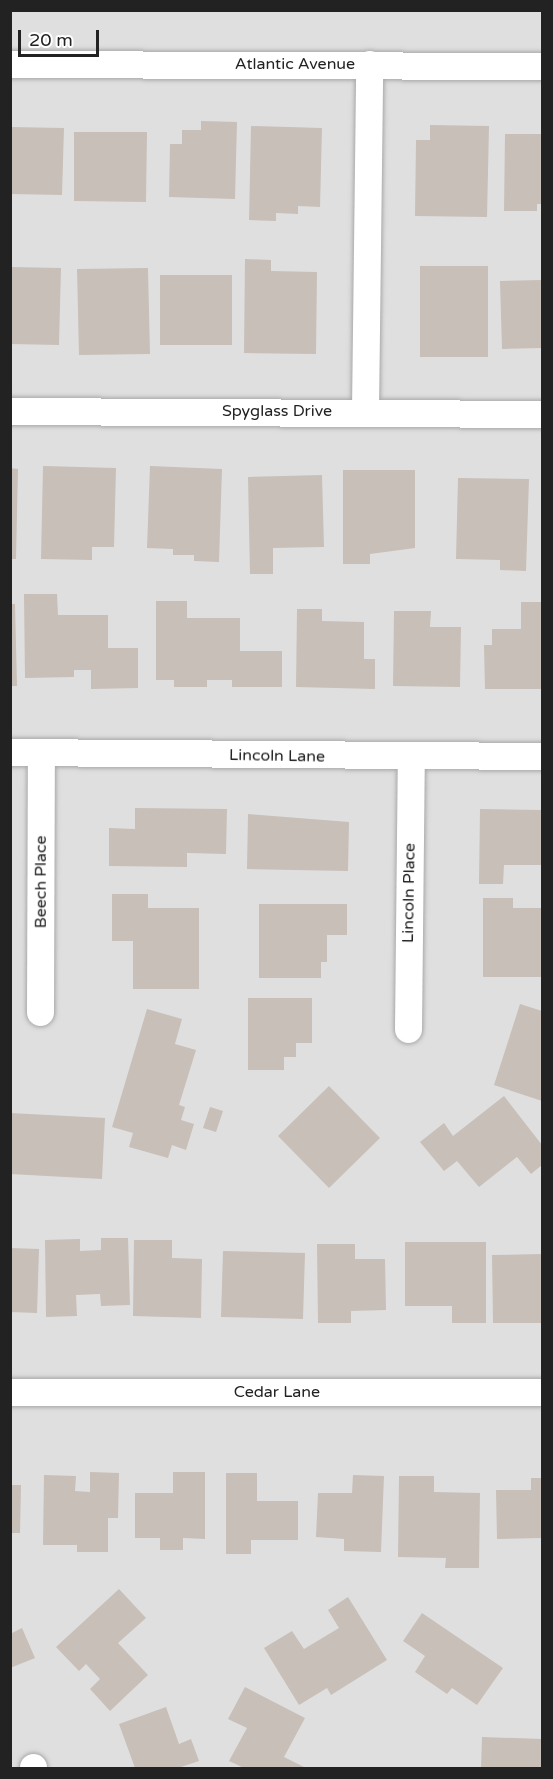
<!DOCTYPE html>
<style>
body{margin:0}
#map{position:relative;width:553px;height:1779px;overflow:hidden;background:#f2efe9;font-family:"Varela Round",sans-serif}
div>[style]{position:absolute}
.residential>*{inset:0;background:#e0dfdf}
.building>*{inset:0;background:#c7bfb8}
.roads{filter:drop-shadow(0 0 2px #a9a9a9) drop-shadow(0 0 2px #a9a9a9)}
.minor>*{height:27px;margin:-13.5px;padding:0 13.5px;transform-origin:13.5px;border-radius:13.5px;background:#fff}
span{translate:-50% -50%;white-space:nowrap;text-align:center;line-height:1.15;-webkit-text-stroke:4.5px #fff;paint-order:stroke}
.street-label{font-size:16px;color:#222}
.frame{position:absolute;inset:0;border:12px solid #222;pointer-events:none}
.scale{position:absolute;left:18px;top:30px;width:81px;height:27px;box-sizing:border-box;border:3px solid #222;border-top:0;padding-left:8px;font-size:18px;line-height:21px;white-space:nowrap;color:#222;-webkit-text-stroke:4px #fff;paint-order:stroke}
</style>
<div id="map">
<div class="residential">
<i style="clip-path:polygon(11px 11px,542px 11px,542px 1768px,11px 1768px)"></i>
</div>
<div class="building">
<i style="clip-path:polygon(201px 121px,237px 122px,235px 199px,169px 197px,170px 144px,182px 144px,182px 130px,201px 130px)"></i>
<i style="clip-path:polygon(430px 125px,489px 126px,487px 217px,415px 216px,416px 140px,430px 140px)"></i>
<i style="clip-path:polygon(251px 126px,322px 128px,320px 207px,298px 206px,298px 214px,276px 213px,276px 221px,249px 220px)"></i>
<i style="clip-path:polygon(10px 127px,64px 128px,62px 195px,10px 194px)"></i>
<i style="clip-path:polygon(74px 132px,147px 132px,146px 202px,74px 201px)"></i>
<i style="clip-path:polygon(505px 134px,542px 134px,542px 204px,537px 204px,537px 211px,504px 211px)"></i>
<i style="clip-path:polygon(245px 259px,271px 260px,271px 271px,317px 272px,316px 354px,244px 353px)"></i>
<i style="clip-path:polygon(420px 266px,488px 266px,488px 357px,420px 357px)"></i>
<i style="clip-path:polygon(10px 267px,61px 268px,59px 345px,10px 344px)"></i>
<i style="clip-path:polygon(148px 268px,150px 354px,79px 355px,77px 269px)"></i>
<i style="clip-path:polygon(160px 275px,232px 275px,232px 345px,160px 345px)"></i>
<i style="clip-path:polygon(542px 280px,542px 348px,502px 349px,500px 281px)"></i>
<i style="clip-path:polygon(43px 466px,116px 468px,114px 547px,92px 547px,92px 560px,41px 559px)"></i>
<i style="clip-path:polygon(150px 466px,222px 469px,219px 562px,194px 561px,194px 555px,173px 555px,173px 549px,147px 548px)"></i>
<i style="clip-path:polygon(10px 468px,18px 469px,16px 559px,10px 559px)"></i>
<i style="clip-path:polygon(343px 470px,415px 470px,415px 548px,370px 554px,370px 564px,343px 564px)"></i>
<i style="clip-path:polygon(322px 475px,324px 547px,273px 548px,273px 574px,250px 574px,248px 477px)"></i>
<i style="clip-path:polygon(458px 478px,529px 479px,526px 571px,500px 570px,500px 560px,456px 559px)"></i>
<i style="clip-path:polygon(24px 594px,57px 594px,58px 615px,108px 615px,108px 648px,138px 648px,138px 688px,91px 689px,91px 670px,74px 670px,74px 677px,25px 678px)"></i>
<i style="clip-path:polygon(156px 601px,187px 601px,187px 618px,240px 618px,240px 651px,282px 651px,282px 687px,232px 687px,232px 680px,207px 680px,207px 687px,174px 687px,174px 680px,156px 680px)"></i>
<i style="clip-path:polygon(521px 602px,542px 602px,542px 689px,485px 689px,484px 645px,492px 645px,492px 629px,521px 629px)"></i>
<i style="clip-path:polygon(10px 604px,15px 604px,17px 686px,10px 686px)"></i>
<i style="clip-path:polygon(297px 609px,322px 609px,322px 621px,364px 622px,364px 659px,375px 659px,375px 689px,296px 687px)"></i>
<i style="clip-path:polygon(394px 611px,431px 611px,430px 627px,461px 627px,460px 687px,393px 686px)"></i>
<i style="clip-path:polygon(135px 808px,227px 809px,226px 854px,187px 853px,187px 867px,109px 866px,109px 828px,135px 829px)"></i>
<i style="clip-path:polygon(480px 809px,542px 810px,541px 865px,504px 865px,503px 884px,479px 884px)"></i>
<i style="clip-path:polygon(248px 814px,349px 822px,348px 871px,247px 869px)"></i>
<i style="clip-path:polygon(112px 894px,148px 894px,148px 908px,199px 908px,199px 989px,133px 989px,133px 941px,112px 941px)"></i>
<i style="clip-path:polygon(483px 898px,513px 898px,513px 908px,542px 908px,542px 977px,483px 977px)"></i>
<i style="clip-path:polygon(259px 904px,347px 904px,347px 935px,327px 935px,327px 962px,321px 962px,321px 978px,259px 978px)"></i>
<i style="clip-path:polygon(248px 998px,312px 998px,312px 1043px,296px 1043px,296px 1057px,284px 1057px,284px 1070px,248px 1070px)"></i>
<i style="clip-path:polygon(520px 1004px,542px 1011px,542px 1101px,494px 1085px)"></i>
<i style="clip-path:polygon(147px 1009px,182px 1019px,175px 1044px,196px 1050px,179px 1105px,185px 1107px,181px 1120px,194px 1124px,186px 1150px,172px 1145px,168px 1158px,129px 1147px,133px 1133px,112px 1127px)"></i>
<i style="clip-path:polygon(329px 1086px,380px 1138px,329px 1188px,278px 1136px)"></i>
<i style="clip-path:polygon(504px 1096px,542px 1145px,542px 1165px,531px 1174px,517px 1157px,479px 1187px,457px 1161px,444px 1171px,420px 1142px,444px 1123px,453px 1136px)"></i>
<i style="clip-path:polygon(210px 1107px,223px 1111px,216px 1132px,203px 1128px)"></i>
<i style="clip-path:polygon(10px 1113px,105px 1118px,102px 1179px,10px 1174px)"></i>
<i style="clip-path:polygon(101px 1238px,128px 1238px,130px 1305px,101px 1306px,100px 1294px,76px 1295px,77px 1316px,46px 1317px,45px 1240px,80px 1239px,80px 1251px,101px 1250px)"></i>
<i style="clip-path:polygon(134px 1240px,172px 1240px,172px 1258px,202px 1259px,201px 1318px,133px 1316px)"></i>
<i style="clip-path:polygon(405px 1242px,486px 1242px,486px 1323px,452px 1323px,452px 1306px,405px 1306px)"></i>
<i style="clip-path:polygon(317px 1244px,355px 1244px,355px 1259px,385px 1259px,386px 1310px,351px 1311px,351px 1323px,318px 1323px)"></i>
<i style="clip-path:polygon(10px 1248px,39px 1249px,37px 1313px,10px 1312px)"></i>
<i style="clip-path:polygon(223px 1251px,305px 1253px,303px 1319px,221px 1317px)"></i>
<i style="clip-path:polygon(542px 1254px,542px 1323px,493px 1323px,492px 1255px)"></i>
<i style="clip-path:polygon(90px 1472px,119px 1473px,118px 1518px,108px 1518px,108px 1552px,77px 1552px,77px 1545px,43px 1545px,44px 1475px,76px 1476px,75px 1491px,90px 1492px)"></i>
<i style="clip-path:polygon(173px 1472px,205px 1472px,205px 1539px,183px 1538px,183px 1550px,160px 1550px,160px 1538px,135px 1538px,135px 1493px,173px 1493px)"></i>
<i style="clip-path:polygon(226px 1473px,257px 1473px,257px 1501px,298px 1501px,298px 1540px,251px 1540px,251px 1554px,226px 1554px)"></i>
<i style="clip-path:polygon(353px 1475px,384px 1476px,381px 1552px,344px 1551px,344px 1539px,316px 1537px,318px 1493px,352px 1493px)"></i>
<i style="clip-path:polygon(399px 1476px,434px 1476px,434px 1492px,480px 1493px,479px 1568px,445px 1568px,446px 1558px,398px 1557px)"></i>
<i style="clip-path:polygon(531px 1478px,542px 1478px,542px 1538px,497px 1539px,496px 1490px,531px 1490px)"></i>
<i style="clip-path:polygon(10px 1485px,21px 1485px,20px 1533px,10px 1533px)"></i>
<i style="clip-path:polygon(119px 1589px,146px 1618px,118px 1643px,148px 1675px,110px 1711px,90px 1689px,100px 1679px,86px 1664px,79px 1671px,56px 1647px)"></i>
<i style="clip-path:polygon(348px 1597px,387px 1660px,331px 1695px,327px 1688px,299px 1705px,264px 1648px,292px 1631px,304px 1649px,339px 1628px,328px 1610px)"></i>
<i style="clip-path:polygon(422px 1613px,503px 1668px,477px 1705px,452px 1688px,447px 1694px,415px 1672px,425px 1656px,403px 1641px)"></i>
<i style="clip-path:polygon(22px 1628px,35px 1658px,10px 1668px,10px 1634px)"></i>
<i style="clip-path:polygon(245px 1687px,305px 1718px,284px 1757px,306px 1768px,244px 1768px,229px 1761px,247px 1728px,228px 1719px)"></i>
<i style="clip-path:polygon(166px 1707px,179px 1744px,191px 1739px,199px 1761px,178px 1768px,135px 1768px,119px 1724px)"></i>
<i style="clip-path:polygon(482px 1737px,542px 1739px,542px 1768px,481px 1768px)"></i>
</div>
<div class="roads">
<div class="minor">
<i style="left:10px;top:64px;width:532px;rotate:0.22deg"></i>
<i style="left:10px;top:411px;width:532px;rotate:0.32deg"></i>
<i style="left:365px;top:411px;width:347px;rotate:-89.3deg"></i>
<i style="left:10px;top:752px;width:532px;rotate:0.43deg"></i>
<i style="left:40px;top:1012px;width:260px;rotate:-89.8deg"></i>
<i style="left:408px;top:1029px;width:271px;rotate:-89.4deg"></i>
<i style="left:10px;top:1392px;width:532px"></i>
<i style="left:33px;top:1768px;width:1px;rotate:-90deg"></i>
</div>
</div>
<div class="street-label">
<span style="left:295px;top:64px">Atlantic Avenue</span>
<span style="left:277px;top:411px">Spyglass Drive</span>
<span style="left:277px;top:756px;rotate:1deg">Lincoln Lane</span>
<span style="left:41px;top:882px;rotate:-90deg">Beech Place</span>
<span style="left:409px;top:893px;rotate:-89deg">Lincoln Place</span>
<span style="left:277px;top:1392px">Cedar Lane</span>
</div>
<div class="frame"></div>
<div class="scale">20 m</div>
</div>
